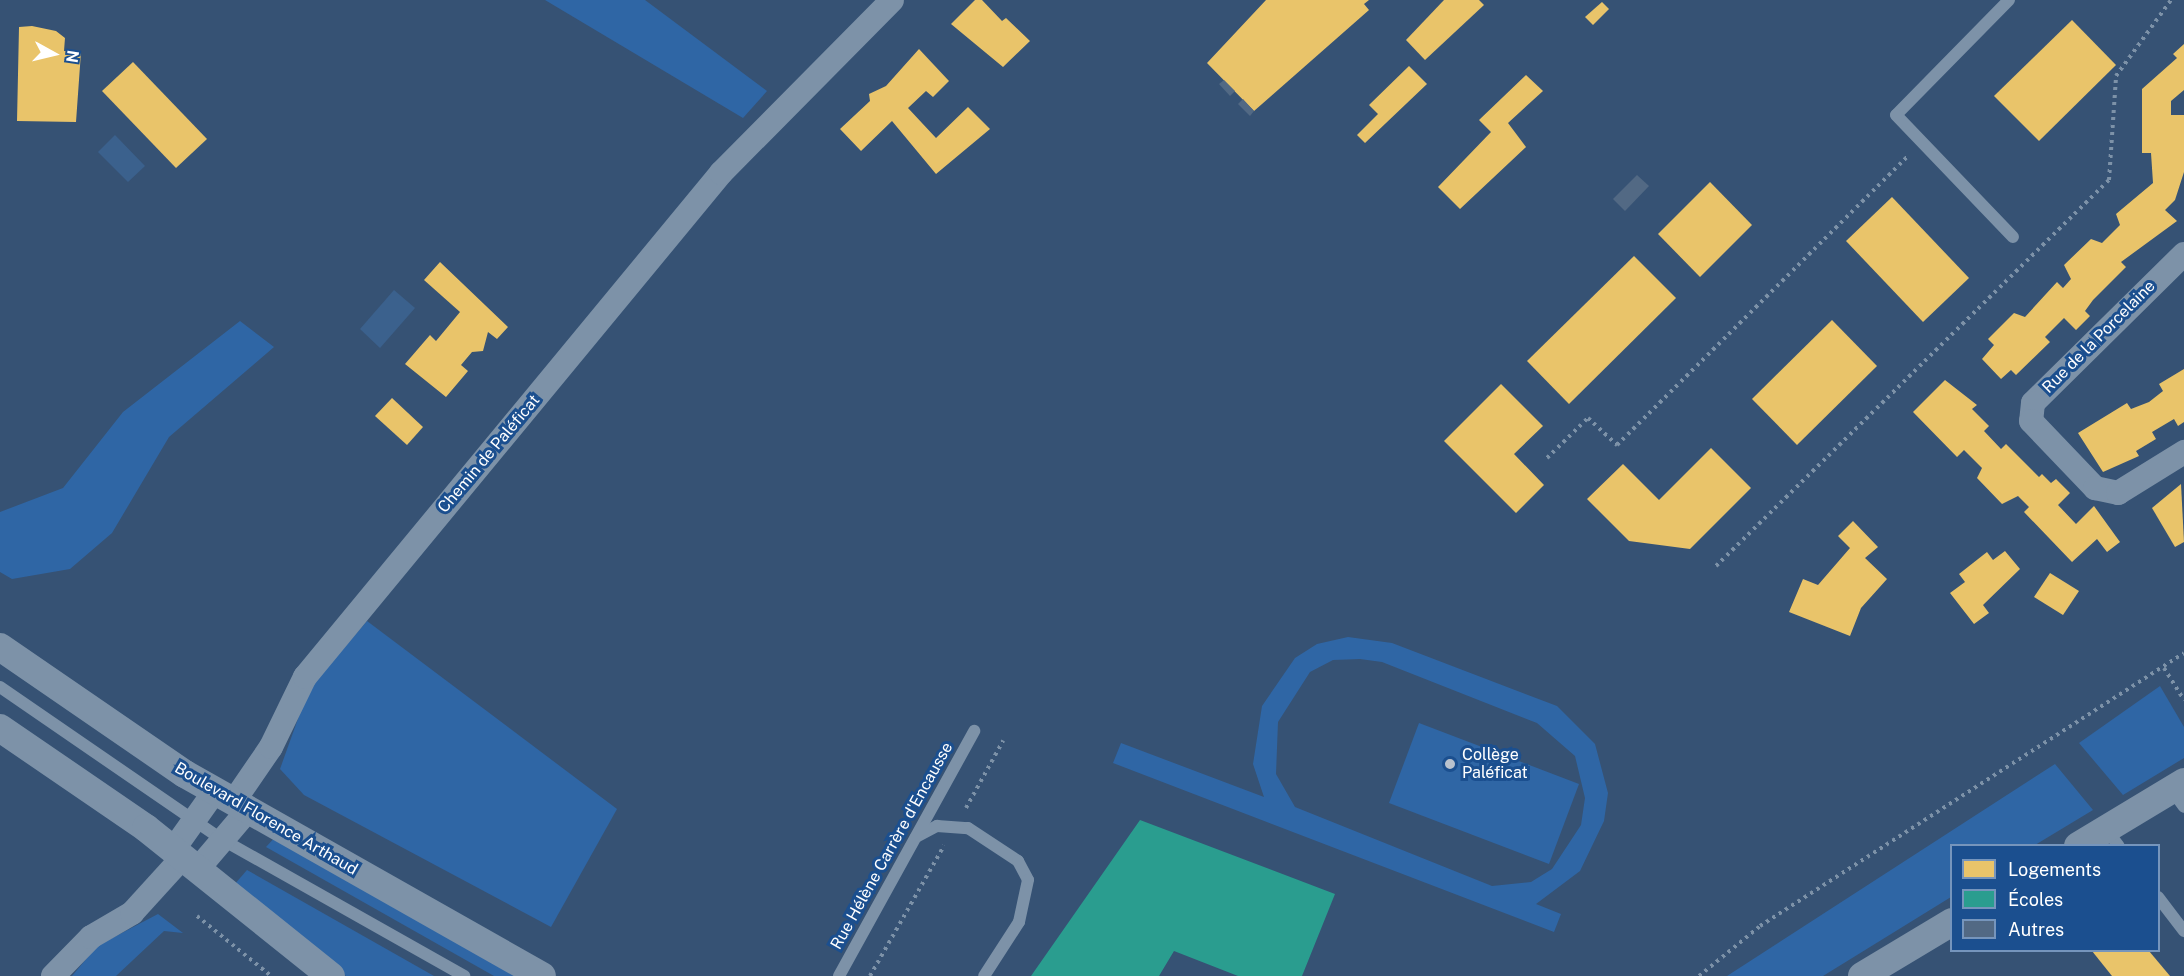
<!DOCTYPE html>
<meta charset="utf-8">
<style>
body{margin:0}
#map{position:relative;width:2184px;height:976px;overflow:hidden;background:#365274;font-family:"Public Sans",sans-serif}
div>[style]{position:absolute}
.green>*{inset:0;background:#2f66a5}
.water>*{inset:0;background:#3b618d}
.homes>*{inset:0;background:#e9c46a}
.schools>*{inset:0;background:#2a9d8f}
.building>*{inset:0;background:#526984}
.path>*{height:4px;margin-top:-2px;transform-origin:0;background:repeating-linear-gradient(90deg,#7d92a8 0 3px,transparent 0 7.5px)}
.service>*{height:12px;margin:-6px;padding:0 6px;transform-origin:6px;border-radius:6px;background:#7d92a8}
.minor>*{height:24px;margin:-12px;padding:0 12px;transform-origin:12px;border-radius:12px;background:#7d92a8}
.tertiary>*{height:28px;margin:-14px;padding:0 14px;transform-origin:14px;border-radius:14px;background:#7d92a8}
.dots>*{width:16px;height:16px;translate:-50% -50%;box-sizing:border-box;border:3px solid #1b4f8f;border-radius:50%}
span{translate:-50% -50%;white-space:nowrap;text-align:center;line-height:1.15;-webkit-text-stroke:6px #1b4f8f;paint-order:stroke}
.street-label{font-size:16px;color:#fff}
.poi-label{font-size:16px;color:#fff}
.left{translate:0 -50%;text-align:left}
.legend{position:absolute;left:1950px;top:844px;width:210px;height:108px;box-sizing:border-box;background:#1b4f8f;border:2px solid #7695bc;margin:0;padding:8px 10px;list-style:none;font-size:18px;color:#fff}
.legend li{display:flex;align-items:center;gap:12px;height:30px}
.legend b{width:30px;border:2px solid #7695bc}
.north{position:absolute;left:24px;top:24px;width:60px;height:60px;-webkit-text-stroke:4px #1b4f8f;paint-order:stroke;rotate:98deg;font-size:16px;font-weight:700;line-height:24px;text-align:center;color:#fff}
.north::after{content:'';display:block;margin:auto;width:21px;height:27px;background:#fff;clip-path:polygon(50% 0,100% 100%,50% 72%,0 100%)}
</style>
<div id="map">
<div class="green">
<i style="clip-path:polygon(545px 0,645px 0,767px 91px,743px 118px)"></i>
<i style="clip-path:polygon(240px 321px,274px 347px,169px 437px,112px 533px,70px 569px,12px 579px,0 572px,0 512px,63px 488px,123px 412px)"></i>
<i style="clip-path:polygon(367px 621px,617px 809px,551px 927px,304px 795px,280px 769px,309px 688px)"></i>
<i style="clip-path:polygon(evenodd,1348px 637px,1392px 643px,1557px 706px,1595px 744px,1608px 793px,1604px 821px,1580px 871px,1536px 904px,1561px 914px,1554px 932px,1113px 763px,1121px 743px,1264px 797px,1253px 764px,1262px 706px,1295px 658px,1317px 644px,1348px 637px,1360px 659px,1382px 662px,1537px 723px,1575px 756px,1585px 798px,1581px 825px,1552px 869px,1531px 882px,1492px 886px,1295px 807px,1276px 774px,1278px 722px,1310px 672px,1333px 660px,1360px 659px)"></i>
<i style="clip-path:polygon(2160px 686px,2184px 727px,2184px 758px,2123px 795px,2079px 743px)"></i>
<i style="clip-path:polygon(1419px 723px,1579px 784px,1549px 864px,1389px 803px)"></i>
<i style="clip-path:polygon(2055px 764px,2093px 810px,2035px 845px,1952px 846px,1951px 897px,1823px 976px,1727px 976px)"></i>
<i style="clip-path:polygon(277px 835px,526px 976px,494px 976px,266px 847px)"></i>
<i style="clip-path:polygon(247px 870px,434px 976px,346px 976px,234px 885px)"></i>
<i style="clip-path:polygon(158px 914px,183px 933px,164px 931px,116px 976px,72px 976px,97px 946px)"></i>
</div>
<div class="water">
<i style="clip-path:polygon(115px 135px,145px 166px,128px 182px,98px 152px)"></i>
<i style="clip-path:polygon(394px 290px,415px 308px,380px 348px,360px 329px)"></i>
</div>
<div class="homes">
<i style="clip-path:polygon(975px 0,982px 0,1002px 21px,1006px 18px,1030px 41px,1003px 67px,951px 24px)"></i>
<i style="clip-path:polygon(1266px 0,1369px 0,1364px 4px,1369px 10px,1254px 111px,1207px 63px)"></i>
<i style="clip-path:polygon(1444px 0,1479px 0,1484px 5px,1425px 60px,1406px 40px)"></i>
<i style="clip-path:polygon(1602px 2px,1609px 9px,1593px 25px,1585px 17px)"></i>
<i style="clip-path:polygon(2072px 20px,2116px 65px,2039px 141px,1994px 96px)"></i>
<i style="clip-path:polygon(32px 26px,56px 31px,65px 38px,64px 51px,81px 52px,76px 122px,17px 121px,19px 27px)"></i>
<i style="clip-path:polygon(2184px 44px,2184px 90px,2171px 101px,2171px 115px,2184px 115px,2184px 172px,2175px 200px,2165px 210px,2177px 221px,2121px 262px,2126px 267px,2093px 300px,2085px 311px,2090px 316px,2076px 330px,2064px 318px,2045px 337px,2050px 342px,2016px 375px,2011px 370px,2001px 379px,1982px 359px,1994px 345px,1988px 339px,2014px 313px,2025px 317px,2057px 282px,2063px 288px,2071px 279px,2064px 265px,2091px 239px,2102px 243px,2120px 225px,2116px 214px,2153px 183px,2151px 153px,2142px 153px,2142px 89px,2177px 58px,2173px 54px)"></i>
<i style="clip-path:polygon(919px 49px,949px 81px,933px 97px,926px 91px,908px 108px,936px 138px,968px 107px,990px 129px,936px 174px,892px 121px,861px 151px,840px 129px,870px 101px,869px 94px,886px 86px)"></i>
<i style="clip-path:polygon(133px 62px,207px 139px,176px 168px,102px 91px)"></i>
<i style="clip-path:polygon(1409px 66px,1427px 84px,1365px 143px,1357px 135px,1378px 114px,1369px 105px)"></i>
<i style="clip-path:polygon(1526px 75px,1543px 91px,1508px 123px,1526px 147px,1460px 209px,1438px 187px,1491px 132px,1479px 120px)"></i>
<i style="clip-path:polygon(1710px 182px,1752px 225px,1700px 277px,1658px 234px)"></i>
<i style="clip-path:polygon(1892px 197px,1969px 278px,1923px 322px,1846px 241px)"></i>
<i style="clip-path:polygon(1634px 256px,1676px 298px,1569px 404px,1527px 361px)"></i>
<i style="clip-path:polygon(440px 262px,508px 327px,497px 339px,488px 332px,483px 351px,472px 352px,461px 365px,468px 371px,446px 397px,405px 364px,430px 335px,436px 341px,460px 312px,424px 280px)"></i>
<i style="clip-path:polygon(1832px 320px,1877px 366px,1797px 445px,1752px 399px)"></i>
<i style="clip-path:polygon(2184px 369px,2184px 422px,2178px 426px,2174px 419px,2152px 432px,2156px 439px,2136px 451px,2139px 456px,2103px 472px,2078px 433px,2127px 403px,2131px 409px,2149px 402px,2163px 391px,2159px 384px)"></i>
<i style="clip-path:polygon(1945px 380px,1977px 405px,1972px 409px,1989px 426px,1984px 431px,2001px 449px,2006px 444px,2039px 477px,2042px 474px,2051px 483px,2056px 479px,2070px 493px,2058px 505px,2076px 524px,2094px 506px,2120px 542px,2107px 552px,2097px 539px,2072px 562px,2024px 512px,2029px 507px,2018px 496px,2002px 504px,1977px 478px,1982px 468px,1964px 450px,1957px 457px,1913px 412px)"></i>
<i style="clip-path:polygon(1501px 384px,1543px 426px,1514px 454px,1544px 485px,1516px 513px,1444px 441px)"></i>
<i style="clip-path:polygon(392px 398px,423px 427px,407px 445px,375px 416px)"></i>
<i style="clip-path:polygon(1711px 448px,1751px 488px,1690px 549px,1629px 541px,1587px 499px,1623px 464px,1659px 500px)"></i>
<i style="clip-path:polygon(2181px 484px,2184px 542px,2175px 547px,2152px 508px)"></i>
<i style="clip-path:polygon(1853px 521px,1878px 547px,1865px 558px,1887px 579px,1861px 608px,1850px 636px,1789px 612px,1803px 579px,1818px 585px,1850px 548px,1838px 536px)"></i>
<i style="clip-path:polygon(2005px 551px,2020px 569px,1983px 605px,1989px 613px,1974px 624px,1950px 593px,1965px 582px,1959px 574px,1987px 552px,1993px 560px)"></i>
<i style="clip-path:polygon(2050px 573px,2079px 591px,2063px 615px,2034px 597px)"></i>
<i style="clip-path:polygon(2092px 951px,2149px 951px,2170px 976px,2112px 976px)"></i>
</div>
<div class="schools">
<i style="clip-path:polygon(1140px 820px,1335px 894px,1302px 976px,1238px 976px,1174px 951px,1159px 976px,1031px 976px)"></i>
</div>
<div class="building">
<i style="clip-path:polygon(1224px 80px,1235px 91px,1230px 96px,1219px 84px)"></i>
<i style="clip-path:polygon(1243px 99px,1254px 111px,1250px 116px,1238px 104px)"></i>
<i style="clip-path:polygon(1637px 175px,1649px 186px,1625px 211px,1613px 199px)"></i>
</div>
<div class="path">
<i style="left:1547px;top:458px;width:57px;rotate:-44.3deg"></i>
<i style="left:1588px;top:418px;width:40px;rotate:43deg"></i>
<i style="left:1617px;top:445px;width:412px;rotate:-44.8deg"></i>
<i style="left:1716px;top:566px;width:551px;rotate:-44.49deg"></i>
<i style="left:2109px;top:180px;width:104px;rotate:-86.1deg"></i>
<i style="left:2116px;top:76px;width:94px;rotate:-54.1deg"></i>
<i style="left:2164px;top:668px;width:38px;rotate:58deg"></i>
<i style="left:966px;top:808px;width:77px;rotate:-61.1deg"></i>
<i style="left:197px;top:916px;width:95px;rotate:39deg"></i>
<i style="left:870px;top:976px;width:150px;rotate:-60.4deg"></i>
<i style="left:1699px;top:976px;width:79px;rotate:-39.3deg"></i>
<i style="left:1760px;top:926px;width:504px;rotate:-32.78deg"></i>
</div>
<div class="service">
<i style="left:2009px;top:0;width:161px;rotate:134.5deg"></i>
<i style="left:1896px;top:115px;width:169px;rotate:46.2deg"></i>
<i style="left:0;top:687px;width:270px;rotate:34.5deg"></i>
<i style="left:223px;top:840px;width:277px;rotate:29.4deg"></i>
<i style="left:2171px;top:789px;width:22px;rotate:54deg"></i>
<i style="left:2106px;top:829px;width:21px;rotate:53deg"></i>
<i style="left:916px;top:837px;width:24px;rotate:-28deg"></i>
<i style="left:937px;top:826px;width:31px;rotate:4deg"></i>
<i style="left:968px;top:828px;width:60px;rotate:33.4deg"></i>
<i style="left:1018px;top:861px;width:21px;rotate:62deg"></i>
<i style="left:1028px;top:880px;width:43px;rotate:102.1deg"></i>
<i style="left:1019px;top:922px;width:64px;rotate:122.9deg"></i>
<i style="left:2158px;top:897px;width:43px;rotate:52.6deg"></i>
<i style="left:839px;top:976px;width:280px;rotate:-61.1deg"></i>
</div>
<div class="minor">
<i style="left:2184px;top:254px;width:212px;rotate:135.4deg"></i>
<i style="left:2033px;top:403px;width:18px;rotate:96deg"></i>
<i style="left:2031px;top:421px;width:93px;rotate:46.3deg"></i>
<i style="left:2095px;top:488px;width:24px;rotate:12deg"></i>
<i style="left:2118px;top:493px;width:78px;rotate:-31.8deg"></i>
<i style="left:234px;top:801px;width:65px;rotate:-55.6deg"></i>
<i style="left:271px;top:747px;width:78px;rotate:-64.1deg"></i>
<i style="left:305px;top:677px;width:654px;rotate:-50.46deg"></i>
<i style="left:721px;top:173px;width:243px;rotate:-45.3deg"></i>
<i style="left:173px;top:850px;width:72px;rotate:-54.6deg"></i>
<i style="left:197px;top:870px;width:80px;rotate:-49.6deg"></i>
<i style="left:53px;top:976px;width:54px;rotate:-45.7deg"></i>
<i style="left:91px;top:937px;width:48px;rotate:-30.3deg"></i>
<i style="left:132px;top:913px;width:74px;rotate:-47.7deg"></i>
</div>
<div class="tertiary">
<i style="left:0;top:647px;width:224px;rotate:34.5deg"></i>
<i style="left:185px;top:774px;width:410px;rotate:29.5deg"></i>
<i style="left:0;top:728px;width:177px;rotate:34.4deg"></i>
<i style="left:146px;top:828px;width:237px;rotate:38.7deg"></i>
<i style="left:2078px;top:846px;width:124px;rotate:-31.1deg"></i>
<i style="left:1862px;top:976px;width:105px;rotate:-31deg"></i>
</div>
<div class="dots">
<i style="left:1450px;top:764px;background:#b9c2ce"></i>
</div>
<div class="street-label">
<span style="left:2099px;top:337px;rotate:-45deg">Rue de la Porcelaine</span>
<span style="left:489px;top:454px;rotate:-50deg">Chemin de Paléficat</span>
<span style="left:266px;top:819px;rotate:30deg">Boulevard Florence Arthaud</span>
<span style="left:892px;top:846px;rotate:-61deg">Rue Hélène Carrère d'Encausse</span>
</div>
<div class="poi-label">
<span class="left" style="left:1462px;top:764px">Collège<br>Paléficat</span>
</div>
<ul class="legend">
<li><b style="height:16px;background:#e9c46a"></b>Logements</li>
<li><b style="height:16px;background:#2a9d8f"></b>Écoles</li>
<li><b style="height:16px;background:#526984"></b>Autres</li>
</ul>
<div class="north">N</div>
</div>
